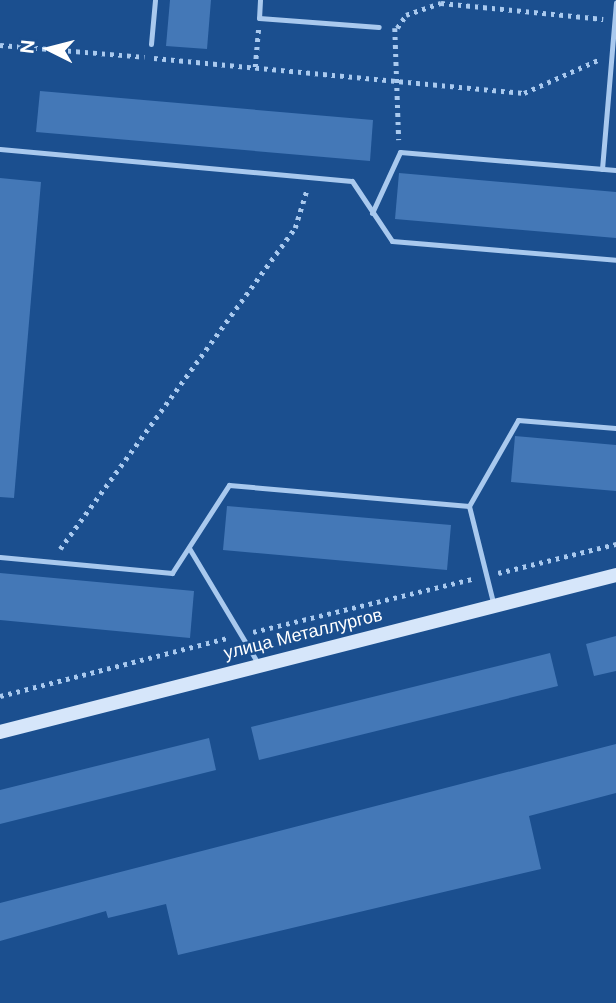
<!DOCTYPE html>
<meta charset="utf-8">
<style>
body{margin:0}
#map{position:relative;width:616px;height:1003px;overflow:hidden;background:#1b4f8f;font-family:"DM Sans",sans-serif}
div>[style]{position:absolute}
.building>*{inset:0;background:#4478b7}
.path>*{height:4.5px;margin-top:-2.25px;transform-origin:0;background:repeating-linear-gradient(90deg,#a9c9ee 0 3.5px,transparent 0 8.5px)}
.lane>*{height:5px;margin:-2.5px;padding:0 2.5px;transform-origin:2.5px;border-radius:2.5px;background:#a9c9ee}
.secondary>*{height:14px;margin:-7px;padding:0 7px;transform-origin:7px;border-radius:7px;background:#d6e6fa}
span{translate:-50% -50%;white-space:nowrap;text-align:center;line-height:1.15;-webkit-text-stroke:5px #1b4f8f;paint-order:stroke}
.street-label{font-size:18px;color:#fff}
.north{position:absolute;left:14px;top:14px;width:70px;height:70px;-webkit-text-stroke:5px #1b4f8f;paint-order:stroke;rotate:276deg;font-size:19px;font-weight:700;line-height:28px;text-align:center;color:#fff}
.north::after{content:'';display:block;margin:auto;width:24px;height:32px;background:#fff;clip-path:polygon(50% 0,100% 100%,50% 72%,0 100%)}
</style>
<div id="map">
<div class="building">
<i style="clip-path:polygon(170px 0,211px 0,207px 49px,166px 46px)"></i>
<i style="clip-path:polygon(40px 91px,373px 120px,370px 161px,36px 132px)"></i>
<i style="clip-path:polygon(399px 173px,616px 192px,616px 238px,395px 219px)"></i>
<i style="clip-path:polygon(0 178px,41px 182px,14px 498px,0 497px)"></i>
<i style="clip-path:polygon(515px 436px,616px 445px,616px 491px,511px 482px)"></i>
<i style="clip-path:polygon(227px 506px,451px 525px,447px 570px,223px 550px)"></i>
<i style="clip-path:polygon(0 573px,194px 591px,190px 638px,0 620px)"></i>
<i style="clip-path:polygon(616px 636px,616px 671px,594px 676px,586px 644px)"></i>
<i style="clip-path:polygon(550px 653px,558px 686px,259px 760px,251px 727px)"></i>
<i style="clip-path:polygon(209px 738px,216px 770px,0 824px,0 790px)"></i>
<i style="clip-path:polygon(616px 744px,616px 793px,529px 816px,541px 869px,178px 955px,166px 904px,108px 918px,106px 911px,0 941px,0 903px)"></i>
</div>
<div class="path">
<i style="left:395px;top:28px;width:112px;rotate:88deg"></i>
<i style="left:397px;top:28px;width:16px;rotate:-55deg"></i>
<i style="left:406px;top:15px;width:37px;rotate:-19deg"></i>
<i style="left:441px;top:3px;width:163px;rotate:5.6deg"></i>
<i style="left:0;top:45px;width:145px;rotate:4.7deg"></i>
<i style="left:154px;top:58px;width:372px;rotate:5.4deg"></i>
<i style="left:524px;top:93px;width:81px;rotate:-24deg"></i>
<i style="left:255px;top:67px;width:38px;rotate:-85deg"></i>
<i style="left:60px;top:549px;width:398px;rotate:-53.8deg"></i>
<i style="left:295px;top:228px;width:41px;rotate:-72.9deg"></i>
<i style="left:498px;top:573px;width:122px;rotate:-13.8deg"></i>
<i style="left:253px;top:632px;width:229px;rotate:-13.6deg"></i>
<i style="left:0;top:696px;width:234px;rotate:-14.3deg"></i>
</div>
<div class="lane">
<i style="left:260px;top:0;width:18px;rotate:93deg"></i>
<i style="left:259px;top:18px;width:120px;rotate:4.3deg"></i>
<i style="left:151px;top:44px;width:44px;rotate:-84.8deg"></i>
<i style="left:0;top:149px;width:353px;rotate:5.2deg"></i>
<i style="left:352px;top:181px;width:72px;rotate:56.3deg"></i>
<i style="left:392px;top:241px;width:225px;rotate:4.8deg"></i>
<i style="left:602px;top:169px;width:167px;rotate:-85.2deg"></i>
<i style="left:372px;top:213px;width:67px;rotate:-65.3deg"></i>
<i style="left:400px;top:152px;width:217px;rotate:4.8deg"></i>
<i style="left:469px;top:506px;width:103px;rotate:76deg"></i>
<i style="left:189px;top:548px;width:136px;rotate:59.1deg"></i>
<i style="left:0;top:557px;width:173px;rotate:5.3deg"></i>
<i style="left:172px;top:573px;width:105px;rotate:-57.1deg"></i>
<i style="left:229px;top:485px;width:241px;rotate:5deg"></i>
<i style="left:469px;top:506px;width:99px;rotate:-60.3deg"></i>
<i style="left:518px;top:420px;width:98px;rotate:4.7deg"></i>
</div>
<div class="secondary">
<i style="left:0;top:732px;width:636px;rotate:-14.3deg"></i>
</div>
<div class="street-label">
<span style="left:303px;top:634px;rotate:-14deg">улица Металлургов</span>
</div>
<div class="north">N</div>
</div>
